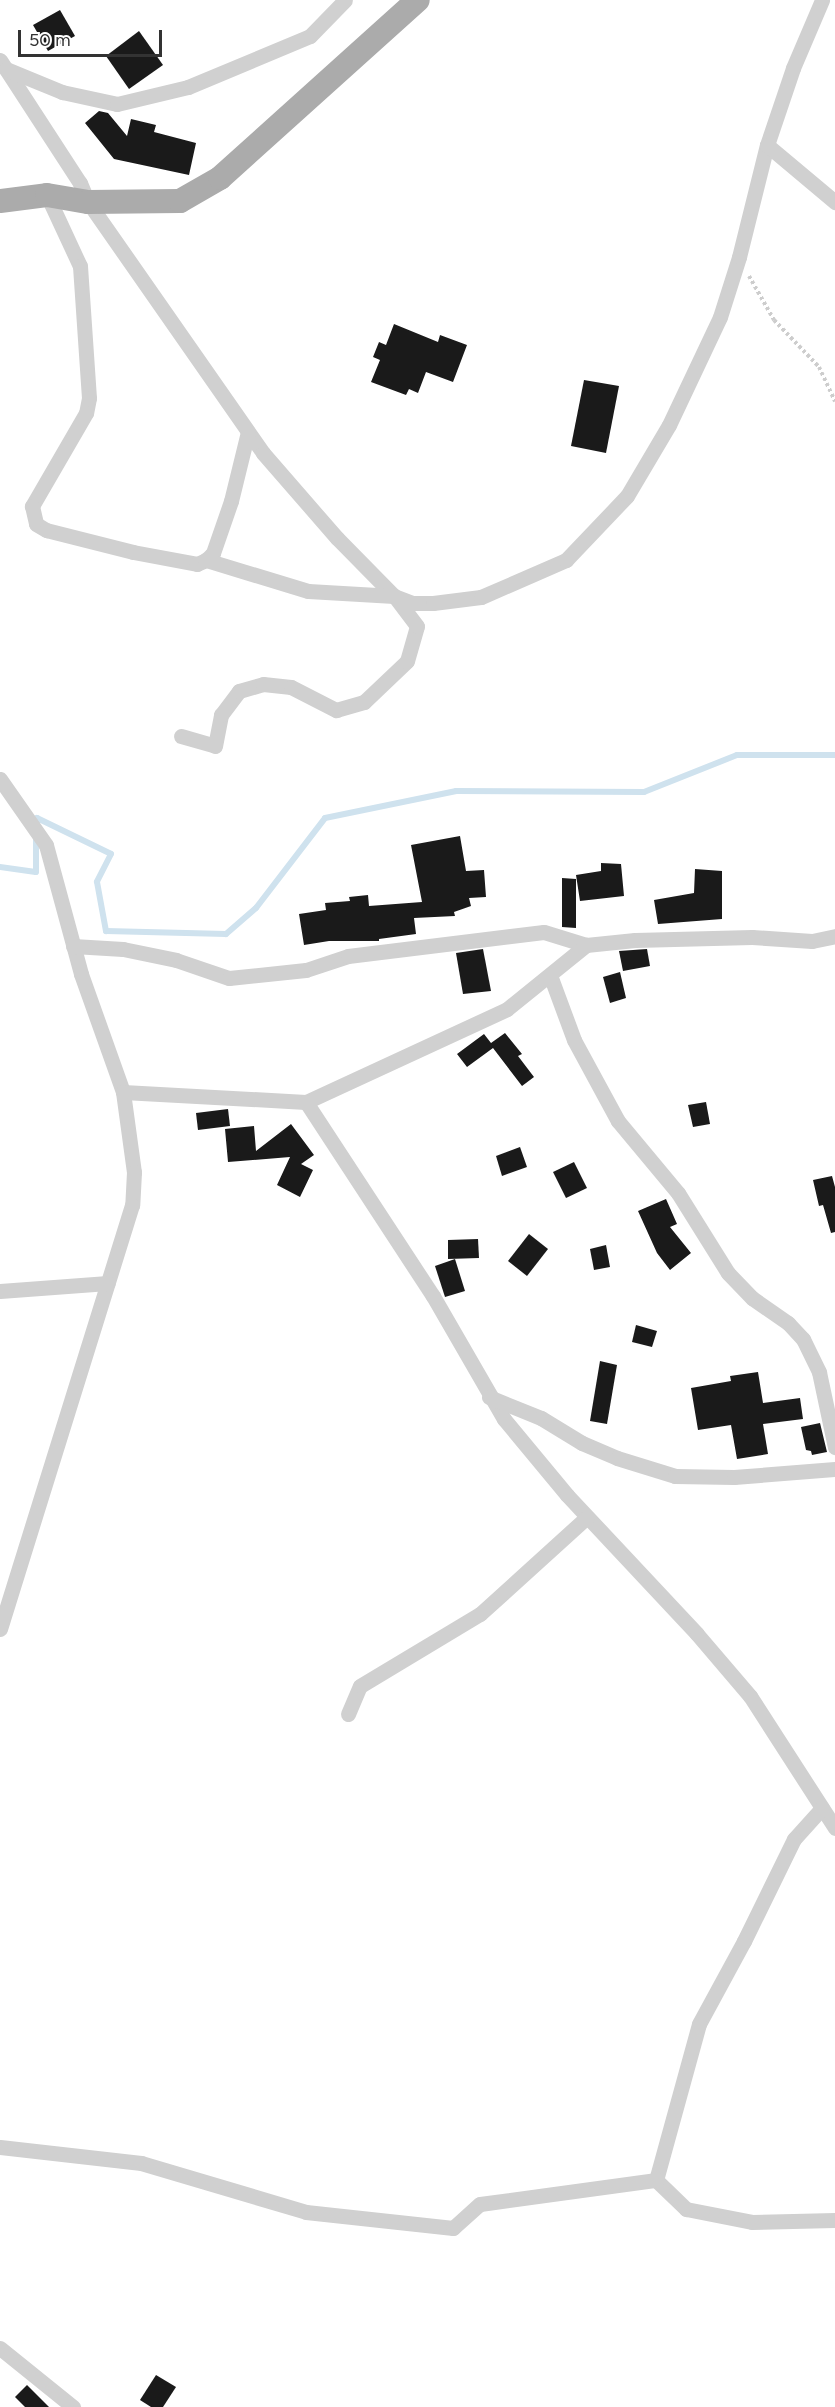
<!DOCTYPE html>
<style>
body{margin:0}
#map{position:relative;width:835px;height:2407px;overflow:hidden;background:#fff;font-family:Figtree,sans-serif}
div>[style]{position:absolute}
.stream>*{height:6px;margin:-3px;padding:0 3px;transform-origin:3px;border-radius:3px;background:#cfe2ee}
.building>*{inset:0;background:#1a1a1a}
.path>*{height:4px;margin-top:-2px;transform-origin:0;background:repeating-linear-gradient(90deg,#cdcdcd 0 3px,transparent 0 6px)}
.minor>*{height:15px;margin:-7.5px;padding:0 7.5px;transform-origin:7.5px;border-radius:7.5px;background:#d0d0d0}
.primary>*{height:24px;margin:-12px;padding:0 12px;transform-origin:12px;border-radius:12px;background:#ababab}
span{translate:-50% -50%;white-space:nowrap;text-align:center;line-height:1.15;-webkit-text-stroke:6px #fff;paint-order:stroke}
.scale{position:absolute;left:18px;top:30px;width:144px;height:27px;box-sizing:border-box;border:3px solid #333;border-top:0;padding-left:8px;font-size:18px;line-height:21px;white-space:nowrap;color:#333;-webkit-text-stroke:4px #fff;paint-order:stroke}
</style>
<div id="map">
<div class="stream">
<i style="left:37px;top:824px;width:6px;rotate:-90deg"></i>
<i style="left:37px;top:818px;width:82px;rotate:25.9deg"></i>
<i style="left:111px;top:854px;width:31px;rotate:117deg"></i>
<i style="left:97px;top:882px;width:50px;rotate:79.6deg"></i>
<i style="left:106px;top:931px;width:120px;rotate:1.4deg"></i>
<i style="left:226px;top:934px;width:40px;rotate:-41deg"></i>
<i style="left:256px;top:908px;width:113px;rotate:-52.5deg"></i>
<i style="left:325px;top:818px;width:134px;rotate:-11.6deg"></i>
<i style="left:456px;top:791px;width:188px;rotate:0.3deg"></i>
<i style="left:644px;top:792px;width:100px;rotate:-21.7deg"></i>
<i style="left:737px;top:755px;width:98px"></i>
<i style="left:0;top:867px;width:36px;rotate:8deg"></i>
<i style="left:36px;top:872px;width:35px;rotate:-90deg"></i>
</div>
<div class="building">
<i style="clip-path:polygon(60px 10px,75px 36px,48px 51px,33px 25px)"></i>
<i style="clip-path:polygon(139px 31px,163px 65px,129px 89px,106px 56px)"></i>
<i style="clip-path:polygon(99px 111px,108px 113px,127px 136px,131px 119px,156px 125px,154px 132px,196px 143px,189px 175px,114px 159px,85px 123px)"></i>
<i style="clip-path:polygon(394px 324px,438px 342px,440px 335px,467px 345px,453px 382px,426px 372px,418px 393px,409px 389px,406px 395px,371px 382px,380px 360px,373px 357px,379px 342px,386px 345px)"></i>
<i style="clip-path:polygon(584px 380px,619px 386px,606px 453px,571px 446px)"></i>
<i style="clip-path:polygon(460px 836px,466px 871px,484px 870px,486px 897px,469px 898px,471px 906px,454px 912px,455px 916px,414px 918px,416px 934px,379px 939px,379px 941px,329px 941px,304px 945px,299px 914px,326px 910px,325px 903px,350px 901px,349px 897px,368px 895px,369px 906px,422px 902px,411px 845px)"></i>
<i style="clip-path:polygon(601px 863px,621px 864px,624px 896px,580px 901px,576px 875px,601px 871px)"></i>
<i style="clip-path:polygon(695px 869px,722px 871px,722px 919px,658px 924px,654px 900px,694px 893px)"></i>
<i style="clip-path:polygon(562px 878px,576px 879px,576px 928px,562px 927px)"></i>
<i style="clip-path:polygon(483px 949px,491px 991px,463px 994px,456px 953px)"></i>
<i style="clip-path:polygon(647px 949px,650px 966px,623px 971px,619px 951px)"></i>
<i style="clip-path:polygon(620px 972px,626px 998px,610px 1003px,603px 977px)"></i>
<i style="clip-path:polygon(505px 1033px,522px 1054px,518px 1056px,534px 1077px,522px 1086px,493px 1048px,467px 1067px,457px 1054px,484px 1034px,491px 1043px)"></i>
<i style="clip-path:polygon(706px 1102px,710px 1124px,693px 1127px,688px 1105px)"></i>
<i style="clip-path:polygon(228px 1109px,230px 1126px,198px 1130px,196px 1113px)"></i>
<i style="clip-path:polygon(291px 1124px,314px 1155px,301px 1164px,313px 1170px,300px 1197px,277px 1185px,290px 1157px,228px 1162px,225px 1129px,254px 1126px,256px 1151px)"></i>
<i style="clip-path:polygon(520px 1147px,527px 1167px,502px 1176px,496px 1156px)"></i>
<i style="clip-path:polygon(574px 1162px,587px 1188px,566px 1198px,553px 1172px)"></i>
<i style="clip-path:polygon(832px 1176px,835px 1187px,835px 1232px,831px 1233px,823px 1205px,819px 1206px,813px 1180px)"></i>
<i style="clip-path:polygon(666px 1199px,677px 1224px,670px 1227px,691px 1253px,670px 1270px,657px 1253px,638px 1211px)"></i>
<i style="clip-path:polygon(529px 1234px,548px 1249px,527px 1276px,508px 1261px)"></i>
<i style="clip-path:polygon(478px 1239px,479px 1258px,448px 1259px,448px 1240px)"></i>
<i style="clip-path:polygon(606px 1245px,610px 1267px,594px 1270px,590px 1249px)"></i>
<i style="clip-path:polygon(455px 1259px,465px 1291px,445px 1297px,435px 1266px)"></i>
<i style="clip-path:polygon(636px 1325px,657px 1331px,652px 1347px,632px 1342px)"></i>
<i style="clip-path:polygon(600px 1361px,617px 1365px,607px 1424px,590px 1421px)"></i>
<i style="clip-path:polygon(758px 1372px,763px 1403px,800px 1398px,803px 1419px,763px 1424px,768px 1454px,737px 1459px,731px 1425px,698px 1430px,691px 1388px,731px 1381px,730px 1376px)"></i>
<i style="clip-path:polygon(820px 1423px,827px 1452px,812px 1455px,811px 1451px,806px 1450px,801px 1427px)"></i>
<i style="clip-path:polygon(156px 2375px,176px 2387px,163px 2407px,151px 2407px,140px 2400px)"></i>
<i style="clip-path:polygon(27px 2385px,49px 2407px,25px 2407px,15px 2397px)"></i>
</div>
<div class="path">
<i style="left:749px;top:276px;width:51px;rotate:60.4deg"></i>
<i style="left:774px;top:320px;width:65px;rotate:46.2deg"></i>
<i style="left:819px;top:367px;width:38px;rotate:65deg"></i>
</div>
<div class="minor">
<i style="left:0;top:60px;width:147px;rotate:57deg"></i>
<i style="left:80px;top:183px;width:21px;rotate:67deg"></i>
<i style="left:88px;top:202px;width:306px;rotate:55.1deg"></i>
<i style="left:263px;top:453px;width:113px;rotate:49deg"></i>
<i style="left:337px;top:538px;width:81px;rotate:45.5deg"></i>
<i style="left:394px;top:596px;width:19px;rotate:21deg"></i>
<i style="left:412px;top:603px;width:21px"></i>
<i style="left:433px;top:603px;width:48px;rotate:-7.1deg"></i>
<i style="left:481px;top:597px;width:93px;rotate:-23.5deg"></i>
<i style="left:566px;top:560px;width:88px;rotate:-46.4deg"></i>
<i style="left:627px;top:496px;width:82px;rotate:-59.4deg"></i>
<i style="left:669px;top:425px;width:119px;rotate:-64.7deg"></i>
<i style="left:720px;top:317px;width:63px;rotate:-72.4deg"></i>
<i style="left:739px;top:257px;width:115px;rotate:-76deg"></i>
<i style="left:767px;top:145px;width:81px;rotate:-71.3deg"></i>
<i style="left:793px;top:68px;width:74px;rotate:-66.9deg"></i>
<i style="left:6px;top:69px;width:61px;rotate:22.3deg"></i>
<i style="left:62px;top:92px;width:56px;rotate:12.3deg"></i>
<i style="left:117px;top:104px;width:73px;rotate:-13.5deg"></i>
<i style="left:188px;top:87px;width:132px;rotate:-22.7deg"></i>
<i style="left:310px;top:36px;width:50px;rotate:-45.8deg"></i>
<i style="left:767px;top:145px;width:89px;rotate:40deg"></i>
<i style="left:47px;top:195px;width:78px;rotate:65.1deg"></i>
<i style="left:80px;top:266px;width:132px;rotate:86.1deg"></i>
<i style="left:89px;top:398px;width:15px;rotate:101deg"></i>
<i style="left:86px;top:413px;width:108px;rotate:120.1deg"></i>
<i style="left:32px;top:506px;width:18px;rotate:77deg"></i>
<i style="left:36px;top:524px;width:12px;rotate:31deg"></i>
<i style="left:46px;top:530px;width:90px;rotate:14.2deg"></i>
<i style="left:133px;top:552px;width:65px;rotate:10.6deg"></i>
<i style="left:197px;top:564px;width:10px;rotate:-24deg"></i>
<i style="left:206px;top:560px;width:10px;rotate:-45deg"></i>
<i style="left:213px;top:553px;width:55px;rotate:-70.9deg"></i>
<i style="left:231px;top:501px;width:71px;rotate:-76.2deg"></i>
<i style="left:181px;top:736px;width:35px;rotate:16deg"></i>
<i style="left:215px;top:746px;width:32px;rotate:-79deg"></i>
<i style="left:221px;top:715px;width:30px;rotate:-53deg"></i>
<i style="left:239px;top:691px;width:25px;rotate:-16deg"></i>
<i style="left:263px;top:684px;width:28px;rotate:6deg"></i>
<i style="left:291px;top:687px;width:51px;rotate:27.1deg"></i>
<i style="left:336px;top:710px;width:29px;rotate:-16deg"></i>
<i style="left:364px;top:702px;width:59px;rotate:-43.6deg"></i>
<i style="left:407px;top:661px;width:36px;rotate:-74deg"></i>
<i style="left:417px;top:626px;width:38px;rotate:-127deg"></i>
<i style="left:394px;top:596px;width:86px;rotate:-176.7deg"></i>
<i style="left:308px;top:591px;width:107px;rotate:-163.1deg"></i>
<i style="left:0;top:779px;width:80px;rotate:55.1deg"></i>
<i style="left:46px;top:845px;width:134px;rotate:74.8deg"></i>
<i style="left:81px;top:974px;width:125px;rotate:70.4deg"></i>
<i style="left:123px;top:1092px;width:81px;rotate:82.2deg"></i>
<i style="left:134px;top:1172px;width:33px;rotate:93deg"></i>
<i style="left:132px;top:1205px;width:444px;rotate:107.3deg"></i>
<i style="left:73px;top:946px;width:50px;rotate:3.4deg"></i>
<i style="left:123px;top:949px;width:54px;rotate:11.7deg"></i>
<i style="left:176px;top:960px;width:56px;rotate:18.8deg"></i>
<i style="left:229px;top:978px;width:77px;rotate:-5.9deg"></i>
<i style="left:306px;top:970px;width:44px;rotate:-18.4deg"></i>
<i style="left:348px;top:956px;width:197px;rotate:-7deg"></i>
<i style="left:544px;top:932px;width:44px;rotate:17.2deg"></i>
<i style="left:550px;top:975px;width:69px;rotate:69.7deg"></i>
<i style="left:574px;top:1040px;width:92px;rotate:61.5deg"></i>
<i style="left:618px;top:1121px;width:94px;rotate:50.2deg"></i>
<i style="left:678px;top:1193px;width:94px;rotate:58deg"></i>
<i style="left:728px;top:1273px;width:35px;rotate:46deg"></i>
<i style="left:752px;top:1298px;width:44px;rotate:34.8deg"></i>
<i style="left:788px;top:1323px;width:22px;rotate:47deg"></i>
<i style="left:803px;top:1339px;width:37px;rotate:64deg"></i>
<i style="left:819px;top:1372px;width:77px;rotate:78deg"></i>
<i style="left:123px;top:1092px;width:183px;rotate:3.1deg"></i>
<i style="left:306px;top:1102px;width:221px;rotate:-24.8deg"></i>
<i style="left:507px;top:1009px;width:102px;rotate:-39deg"></i>
<i style="left:586px;top:945px;width:49px;rotate:-5.8deg"></i>
<i style="left:635px;top:940px;width:117px;rotate:-1.5deg"></i>
<i style="left:752px;top:937px;width:60px;rotate:3.8deg"></i>
<i style="left:812px;top:941px;width:24px;rotate:-12deg"></i>
<i style="left:306px;top:1102px;width:232px;rotate:56.8deg"></i>
<i style="left:433px;top:1296px;width:142px;rotate:60deg"></i>
<i style="left:504px;top:1419px;width:99px;rotate:50.3deg"></i>
<i style="left:567px;top:1495px;width:190px;rotate:46.9deg"></i>
<i style="left:697px;top:1634px;width:82px;rotate:49.5deg"></i>
<i style="left:750px;top:1696px;width:157px;rotate:57.2deg"></i>
<i style="left:0;top:1291px;width:108px;rotate:-4.2deg"></i>
<i style="left:489px;top:1397px;width:56px;rotate:22deg"></i>
<i style="left:541px;top:1418px;width:48px;rotate:31.4deg"></i>
<i style="left:582px;top:1443px;width:38px;rotate:23deg"></i>
<i style="left:617px;top:1458px;width:61px;rotate:17.2deg"></i>
<i style="left:675px;top:1476px;width:59px;rotate:1deg"></i>
<i style="left:734px;top:1477px;width:101px;rotate:-4.5deg"></i>
<i style="left:348px;top:1714px;width:30px;rotate:-67deg"></i>
<i style="left:360px;top:1686px;width:140px;rotate:-31deg"></i>
<i style="left:480px;top:1614px;width:144px;rotate:-42.2deg"></i>
<i style="left:822px;top:1808px;width:42px;rotate:132.1deg"></i>
<i style="left:794px;top:1839px;width:114px;rotate:116.1deg"></i>
<i style="left:744px;top:1941px;width:94px;rotate:118.5deg"></i>
<i style="left:699px;top:2024px;width:162px;rotate:105.4deg"></i>
<i style="left:656px;top:2180px;width:42px;rotate:44deg"></i>
<i style="left:686px;top:2209px;width:67px;rotate:11.1deg"></i>
<i style="left:752px;top:2222px;width:83px;rotate:-1.4deg"></i>
<i style="left:0;top:2147px;width:142px;rotate:6.5deg"></i>
<i style="left:141px;top:2163px;width:172px;rotate:16.5deg"></i>
<i style="left:306px;top:2212px;width:148px;rotate:6.2deg"></i>
<i style="left:453px;top:2228px;width:36px;rotate:-42deg"></i>
<i style="left:480px;top:2204px;width:178px;rotate:-7.8deg"></i>
<i style="left:0;top:2348px;width:94px;rotate:38.9deg"></i>
</div>
<div class="primary">
<i style="left:0;top:201px;width:47px;rotate:-7.3deg"></i>
<i style="left:47px;top:195px;width:42px;rotate:9.7deg"></i>
<i style="left:88px;top:202px;width:92px;rotate:-0.6deg"></i>
<i style="left:180px;top:201px;width:46px;rotate:-29.9deg"></i>
<i style="left:220px;top:178px;width:266px;rotate:-42deg"></i>
</div>
<div class="scale">50 m</div>
</div>
